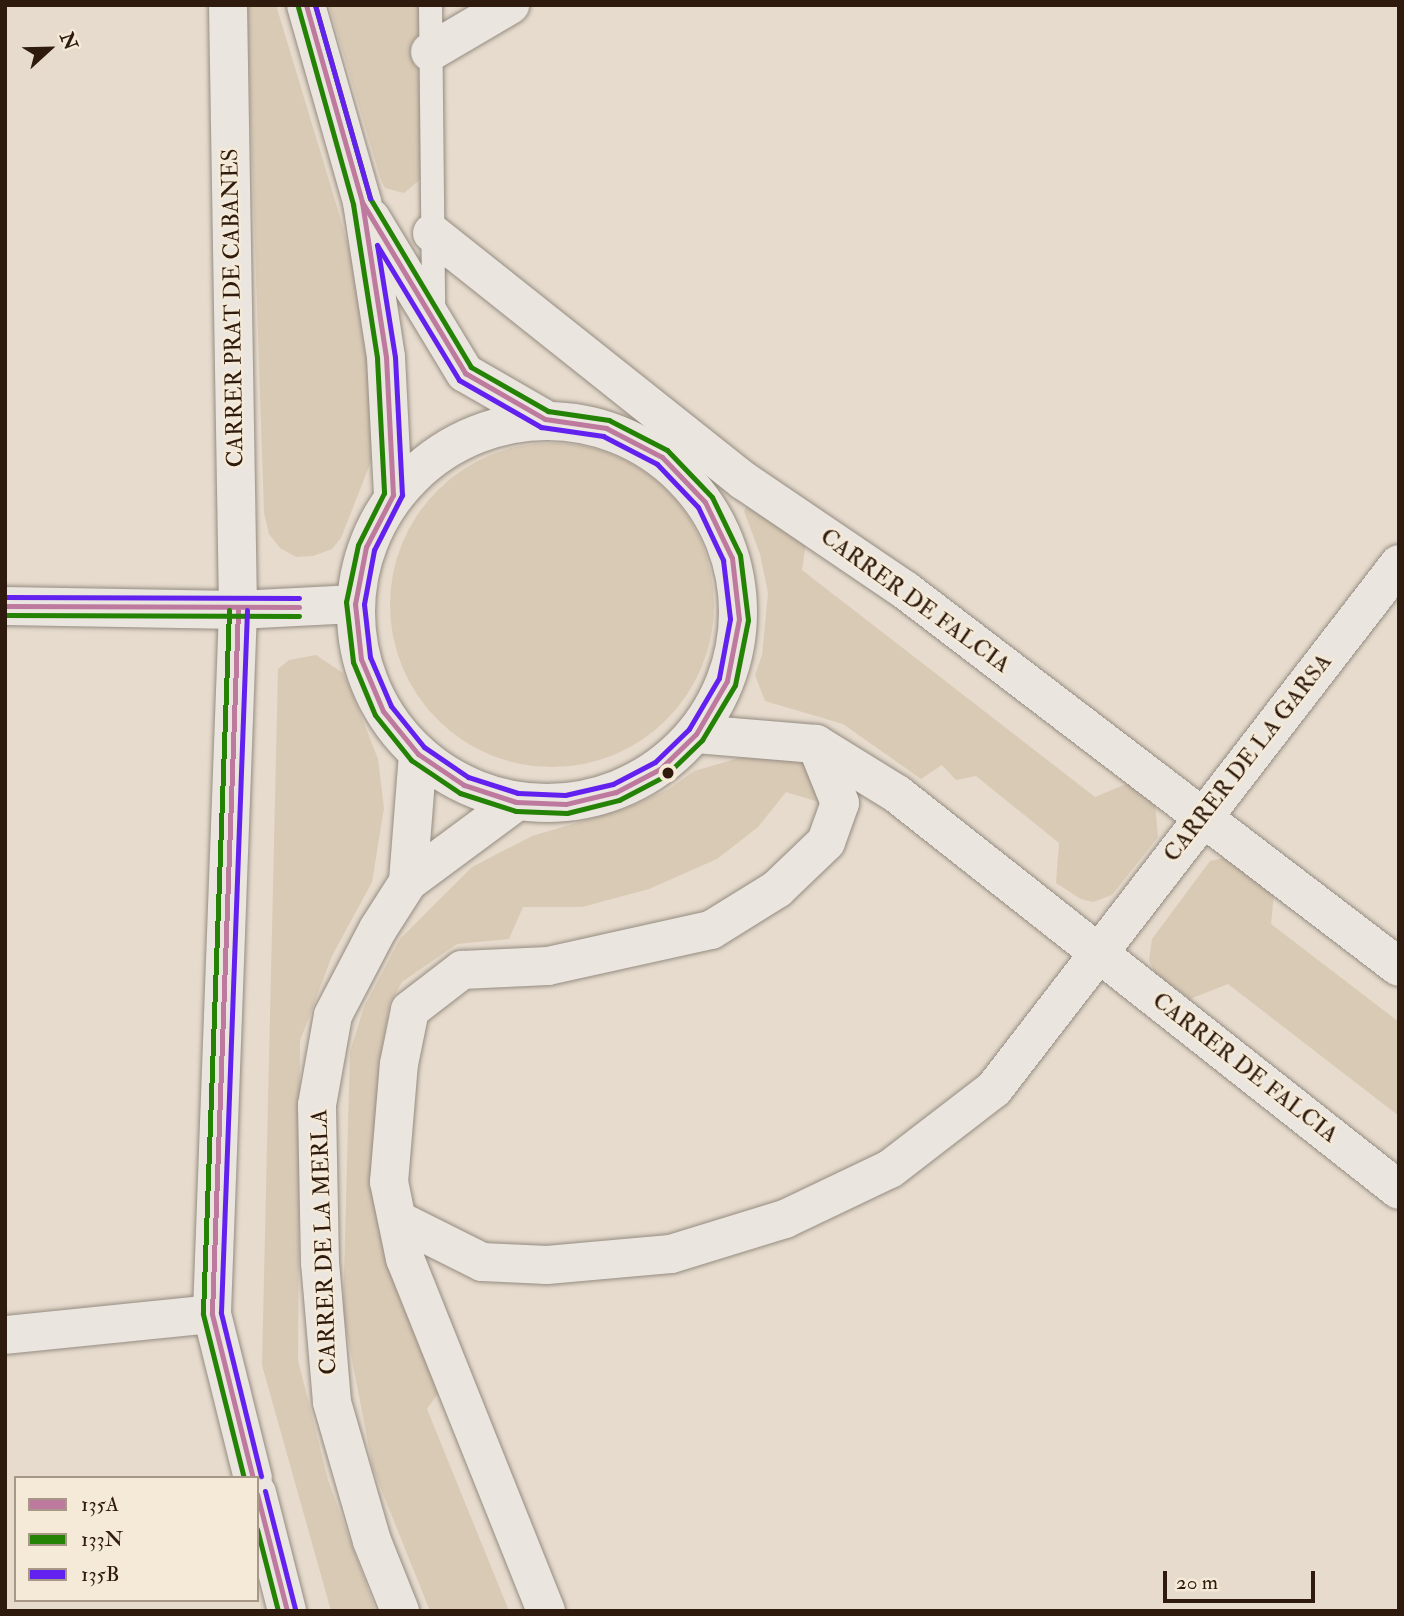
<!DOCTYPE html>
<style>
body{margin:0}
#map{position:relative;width:1404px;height:1616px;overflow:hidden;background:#e6dbcc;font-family:"IM FELL Double Pica",serif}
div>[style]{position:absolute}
.green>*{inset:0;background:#d9cab5}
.round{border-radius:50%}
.roads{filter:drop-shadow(0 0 2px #958c82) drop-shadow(0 0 2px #958c82)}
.lane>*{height:23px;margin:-11.5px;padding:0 11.5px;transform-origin:11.5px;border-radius:11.5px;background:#eae5de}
.street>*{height:38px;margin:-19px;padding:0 19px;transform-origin:19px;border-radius:19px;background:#eae5de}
.street>.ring{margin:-19px;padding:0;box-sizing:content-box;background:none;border:38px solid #eae5de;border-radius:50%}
.bus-1>*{height:5px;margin:-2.5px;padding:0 2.5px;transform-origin:2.5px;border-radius:2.5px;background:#bd7a9e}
.bus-2>*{height:5px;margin:-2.5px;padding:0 2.5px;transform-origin:2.5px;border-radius:2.5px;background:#248204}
.bus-3>*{height:5px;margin:-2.5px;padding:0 2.5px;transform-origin:2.5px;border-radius:2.5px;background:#6321f0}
.dots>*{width:19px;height:19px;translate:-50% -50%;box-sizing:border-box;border:4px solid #f5ead7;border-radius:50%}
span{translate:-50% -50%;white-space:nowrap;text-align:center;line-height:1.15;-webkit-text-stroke:5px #f5ead7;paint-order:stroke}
.street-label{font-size:23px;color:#2f1b0d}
.frame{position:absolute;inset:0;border:7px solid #2f1b0d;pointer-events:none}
.legend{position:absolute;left:14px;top:1476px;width:245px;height:126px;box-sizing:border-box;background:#f5ead7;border:2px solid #a69786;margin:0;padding:9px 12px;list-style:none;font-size:21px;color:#2f1b0d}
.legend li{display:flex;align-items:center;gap:14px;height:35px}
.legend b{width:35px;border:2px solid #a69786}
.north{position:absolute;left:14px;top:14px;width:70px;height:70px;-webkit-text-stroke:5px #f5ead7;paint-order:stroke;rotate:68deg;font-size:19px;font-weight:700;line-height:28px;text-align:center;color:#2f1b0d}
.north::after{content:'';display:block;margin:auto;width:24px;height:32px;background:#2f1b0d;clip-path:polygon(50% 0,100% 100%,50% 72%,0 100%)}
.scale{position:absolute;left:1163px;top:1571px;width:152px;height:32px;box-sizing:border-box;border:4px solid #2f1b0d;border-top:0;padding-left:9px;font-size:21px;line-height:24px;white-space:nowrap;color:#2f1b0d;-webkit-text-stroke:5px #f5ead7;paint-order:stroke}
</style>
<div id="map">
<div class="green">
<i style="clip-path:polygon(247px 5px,276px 5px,338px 210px,358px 282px,379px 441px,341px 538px,332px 549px,313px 556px,296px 557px,280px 548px,269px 534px,264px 513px)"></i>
<i style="clip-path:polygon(329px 5px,419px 5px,423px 177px,404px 193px,385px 188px,381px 180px)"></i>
<i class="round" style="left:390px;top:443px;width:324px;height:324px"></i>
<i style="clip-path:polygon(750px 501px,808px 530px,802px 570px,1095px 797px,1131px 782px,1155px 803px,1158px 837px,1112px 895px,1093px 902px,1081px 899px,1056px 883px,1059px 843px,976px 776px,956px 780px,942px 765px,921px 779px,843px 724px,765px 701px,755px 675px,762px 655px,768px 593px,760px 554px,744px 511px)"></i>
<i style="clip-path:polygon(316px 655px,343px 673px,350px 688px,378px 759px,384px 808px,372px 882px,332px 956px,300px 1041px,298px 1360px,328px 1480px,376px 1611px,331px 1611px,262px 1365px,278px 669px,289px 660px)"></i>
<i style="clip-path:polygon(753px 754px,817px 766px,819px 802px,786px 792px,758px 827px,717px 859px,649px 889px,582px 907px,523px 907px,509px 939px,457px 944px,402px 982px,390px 1003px,379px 1065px,377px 1156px,448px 1379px,427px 1409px,509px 1611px,430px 1611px,373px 1469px,343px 1313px,350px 1052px,364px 1007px,400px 939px,472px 867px,532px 836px,627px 808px,669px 789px,694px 771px)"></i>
<i style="clip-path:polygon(1233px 856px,1275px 883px,1271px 924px,1399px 1022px,1399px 1116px,1228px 984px,1190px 999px,1155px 974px,1149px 960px,1152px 939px,1210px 861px)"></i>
</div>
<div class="roads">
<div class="lane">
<i style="left:430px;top:5px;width:308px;rotate:89.4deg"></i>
</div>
<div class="street">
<i style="left:228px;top:5px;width:605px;rotate:89.05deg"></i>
<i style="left:238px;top:610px;width:704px;rotate:92.12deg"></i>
<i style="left:212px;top:1314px;width:169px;rotate:76deg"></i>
<i style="left:306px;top:5px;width:205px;rotate:74.1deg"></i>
<i style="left:362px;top:202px;width:157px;rotate:81.2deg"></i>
<i style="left:386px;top:357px;width:138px;rotate:87.1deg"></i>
<i style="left:430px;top:52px;width:93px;rotate:-30.4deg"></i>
<i style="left:371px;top:218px;width:181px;rotate:58.8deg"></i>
<i style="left:465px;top:373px;width:92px;rotate:29.9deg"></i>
<i style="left:432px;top:233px;width:399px;rotate:38.5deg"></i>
<i style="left:744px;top:481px;width:194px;rotate:34.1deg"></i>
<i style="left:905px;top:590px;width:621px;rotate:37.35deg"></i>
<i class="ring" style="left:356px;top:421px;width:344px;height:344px"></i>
<i style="left:5px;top:606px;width:233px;rotate:1deg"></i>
<i style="left:238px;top:610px;width:117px;rotate:-2.9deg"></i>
<i style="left:696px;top:734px;width:120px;rotate:4.8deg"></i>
<i style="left:816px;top:744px;width:95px;rotate:31.7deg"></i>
<i style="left:897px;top:794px;width:639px;rotate:38.27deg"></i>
<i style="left:418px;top:754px;width:128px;rotate:94.5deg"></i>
<i style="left:408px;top:882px;width:134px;rotate:-36.5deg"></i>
<i style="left:398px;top:1220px;width:94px;rotate:26.6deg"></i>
<i style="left:482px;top:1262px;width:65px;rotate:2.6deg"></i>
<i style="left:547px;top:1265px;width:124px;rotate:-5.1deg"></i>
<i style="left:671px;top:1254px;width:119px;rotate:-17.1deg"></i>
<i style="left:785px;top:1219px;width:116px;rotate:-25.5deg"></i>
<i style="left:890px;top:1169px;width:131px;rotate:-37.6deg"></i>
<i style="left:994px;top:1089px;width:663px;rotate:-52.35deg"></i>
<i style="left:5px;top:1335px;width:208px;rotate:-5.8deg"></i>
<i style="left:257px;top:1493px;width:122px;rotate:75.7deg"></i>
<i style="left:400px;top:1611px;width:75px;rotate:-111.8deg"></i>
<i style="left:372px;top:1541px;width:145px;rotate:-106.1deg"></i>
<i style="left:332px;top:1402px;width:140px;rotate:-94.9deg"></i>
<i style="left:320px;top:1263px;width:158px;rotate:-91.1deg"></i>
<i style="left:317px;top:1105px;width:91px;rotate:-79.9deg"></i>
<i style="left:333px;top:1015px;width:97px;rotate:-62.4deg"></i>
<i style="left:378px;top:929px;width:56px;rotate:-57.4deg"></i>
<i style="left:546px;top:1611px;width:379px;rotate:-111.8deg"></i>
<i style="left:405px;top:1259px;width:79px;rotate:-101.7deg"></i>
<i style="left:389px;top:1182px;width:118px;rotate:-85.2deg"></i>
<i style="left:399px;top:1064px;width:55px;rotate:-78.5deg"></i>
<i style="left:410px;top:1010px;width:66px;rotate:-37.6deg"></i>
<i style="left:462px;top:970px;width:86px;rotate:-2.7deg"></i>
<i style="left:548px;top:966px;width:167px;rotate:-12.5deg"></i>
<i style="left:711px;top:930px;width:78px;rotate:-31.8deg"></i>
<i style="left:777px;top:889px;width:68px;rotate:-43.8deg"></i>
<i style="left:826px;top:842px;width:41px;rotate:-70.3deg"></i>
<i style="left:840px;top:803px;width:64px;rotate:-112.1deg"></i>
</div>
</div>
<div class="bus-1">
<i style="left:306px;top:5px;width:205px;rotate:74.1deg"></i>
<i style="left:362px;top:202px;width:200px;rotate:58.9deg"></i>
<i style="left:465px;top:373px;width:92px;rotate:29.9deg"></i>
<i style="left:545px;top:419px;width:62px;rotate:8.4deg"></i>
<i style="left:606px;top:428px;width:63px;rotate:27.4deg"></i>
<i style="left:662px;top:457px;width:62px;rotate:46.3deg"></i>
<i style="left:705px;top:502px;width:62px;rotate:64.3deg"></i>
<i style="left:732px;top:558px;width:61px;rotate:83.5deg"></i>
<i style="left:739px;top:619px;width:63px;rotate:101deg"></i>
<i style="left:727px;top:681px;width:61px;rotate:120.3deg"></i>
<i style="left:696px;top:734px;width:50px;rotate:135.8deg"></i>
<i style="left:660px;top:769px;width:50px;rotate:152.4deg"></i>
<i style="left:616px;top:792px;width:51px;rotate:166.5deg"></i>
<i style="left:566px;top:804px;width:50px;rotate:-177.7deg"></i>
<i style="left:516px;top:802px;width:55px;rotate:-161.9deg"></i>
<i style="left:464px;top:785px;width:55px;rotate:-146deg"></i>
<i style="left:418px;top:754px;width:55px;rotate:-129.1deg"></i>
<i style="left:383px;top:711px;width:56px;rotate:-112.9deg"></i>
<i style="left:361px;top:659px;width:55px;rotate:-96.2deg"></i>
<i style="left:355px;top:604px;width:58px;rotate:-79.1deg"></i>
<i style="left:366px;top:547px;width:59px;rotate:-62.6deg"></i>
<i style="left:393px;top:495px;width:138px;rotate:-92.9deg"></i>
<i style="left:386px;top:357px;width:157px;rotate:-98.8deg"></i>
<i style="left:5px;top:606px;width:294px;rotate:0.2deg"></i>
<i style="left:238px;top:610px;width:704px;rotate:92.12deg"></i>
<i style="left:212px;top:1314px;width:169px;rotate:76deg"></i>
<i style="left:257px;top:1494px;width:121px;rotate:75.6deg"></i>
</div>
<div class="bus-2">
<i style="left:298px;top:7px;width:205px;rotate:74.4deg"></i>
<i style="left:353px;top:204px;width:156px;rotate:81.1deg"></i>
<i style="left:377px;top:358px;width:135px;rotate:87deg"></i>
<i style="left:384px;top:493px;width:58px;rotate:116.6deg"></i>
<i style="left:358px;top:545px;width:58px;rotate:101.9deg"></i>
<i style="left:346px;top:602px;width:60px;rotate:83.3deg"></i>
<i style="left:353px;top:662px;width:57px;rotate:67.5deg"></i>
<i style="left:375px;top:715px;width:58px;rotate:51.3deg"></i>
<i style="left:411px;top:760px;width:59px;rotate:34deg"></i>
<i style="left:460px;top:793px;width:59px;rotate:17.8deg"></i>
<i style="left:516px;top:811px;width:51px;rotate:2.2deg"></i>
<i style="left:567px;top:813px;width:54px;rotate:-14deg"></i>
<i style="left:619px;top:800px;width:52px;rotate:-27.6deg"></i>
<i style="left:665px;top:776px;width:52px;rotate:-44.2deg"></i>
<i style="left:702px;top:740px;width:64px;rotate:-59deg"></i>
<i style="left:735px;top:685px;width:66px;rotate:-78.7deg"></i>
<i style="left:748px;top:620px;width:65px;rotate:-97deg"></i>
<i style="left:740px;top:555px;width:64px;rotate:-115.8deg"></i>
<i style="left:712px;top:497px;width:65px;rotate:-133.8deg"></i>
<i style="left:667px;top:450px;width:65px;rotate:-152.7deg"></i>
<i style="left:609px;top:420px;width:62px;rotate:-171.6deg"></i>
<i style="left:548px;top:411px;width:89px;rotate:-150.3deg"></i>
<i style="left:471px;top:367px;width:197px;rotate:-120.9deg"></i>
<i style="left:370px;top:198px;width:201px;rotate:-105.9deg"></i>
<i style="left:229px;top:610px;width:704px;rotate:92.12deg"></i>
<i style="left:203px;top:1314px;width:169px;rotate:76deg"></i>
<i style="left:5px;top:615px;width:294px;rotate:0.2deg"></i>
<i style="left:257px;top:1529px;width:85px;rotate:75.6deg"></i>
</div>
<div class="bus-3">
<i style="left:315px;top:5px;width:201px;rotate:74.1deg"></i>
<i style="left:377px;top:245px;width:158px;rotate:58.7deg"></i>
<i style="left:459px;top:380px;width:95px;rotate:29.8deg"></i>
<i style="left:541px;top:427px;width:63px;rotate:8.3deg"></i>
<i style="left:603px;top:436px;width:61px;rotate:27.4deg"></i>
<i style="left:657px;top:464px;width:59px;rotate:46.4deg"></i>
<i style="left:698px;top:507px;width:59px;rotate:64.7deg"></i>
<i style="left:723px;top:560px;width:59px;rotate:83.2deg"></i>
<i style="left:730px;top:619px;width:60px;rotate:100.6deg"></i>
<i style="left:719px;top:678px;width:59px;rotate:120.5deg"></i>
<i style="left:689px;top:729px;width:47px;rotate:135.9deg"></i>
<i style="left:655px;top:762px;width:47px;rotate:152.4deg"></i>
<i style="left:613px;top:784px;width:49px;rotate:167.1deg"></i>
<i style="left:565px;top:795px;width:47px;rotate:-177.6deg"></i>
<i style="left:518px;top:793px;width:52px;rotate:-162.3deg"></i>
<i style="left:468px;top:777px;width:53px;rotate:-145.7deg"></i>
<i style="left:424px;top:747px;width:53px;rotate:-128.8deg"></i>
<i style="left:391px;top:706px;width:53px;rotate:-113.2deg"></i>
<i style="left:370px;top:657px;width:53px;rotate:-96.5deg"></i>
<i style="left:364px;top:604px;width:55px;rotate:-79.5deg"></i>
<i style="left:374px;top:550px;width:62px;rotate:-63deg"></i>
<i style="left:402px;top:495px;width:138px;rotate:-92.9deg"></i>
<i style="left:395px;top:357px;width:113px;rotate:-99.1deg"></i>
<i style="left:5px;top:597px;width:294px;rotate:0.2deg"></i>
<i style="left:247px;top:610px;width:703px;rotate:92.12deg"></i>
<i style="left:221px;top:1313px;width:168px;rotate:76.2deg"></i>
<i style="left:265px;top:1491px;width:122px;rotate:75.7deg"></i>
</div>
<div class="dots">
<i style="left:668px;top:773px;background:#2f1b0d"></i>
</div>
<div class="street-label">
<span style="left:233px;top:308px;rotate:-91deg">CARRER PRAT DE CABANES</span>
<span style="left:915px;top:601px;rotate:36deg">CARRER DE FALCIA</span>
<span style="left:1248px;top:758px;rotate:-52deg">CARRER DE LA GARSA</span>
<span style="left:1245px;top:1068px;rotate:38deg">CARRER DE FALCIA</span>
<span style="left:324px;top:1242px;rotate:-92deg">CARRER DE LA MERLA</span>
</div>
<div class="frame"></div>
<ul class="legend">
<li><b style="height:9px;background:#bd7a9e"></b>135A</li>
<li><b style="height:9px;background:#248204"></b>133N</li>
<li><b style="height:9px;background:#6321f0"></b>135B</li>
</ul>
<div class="north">N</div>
<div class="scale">20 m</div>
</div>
